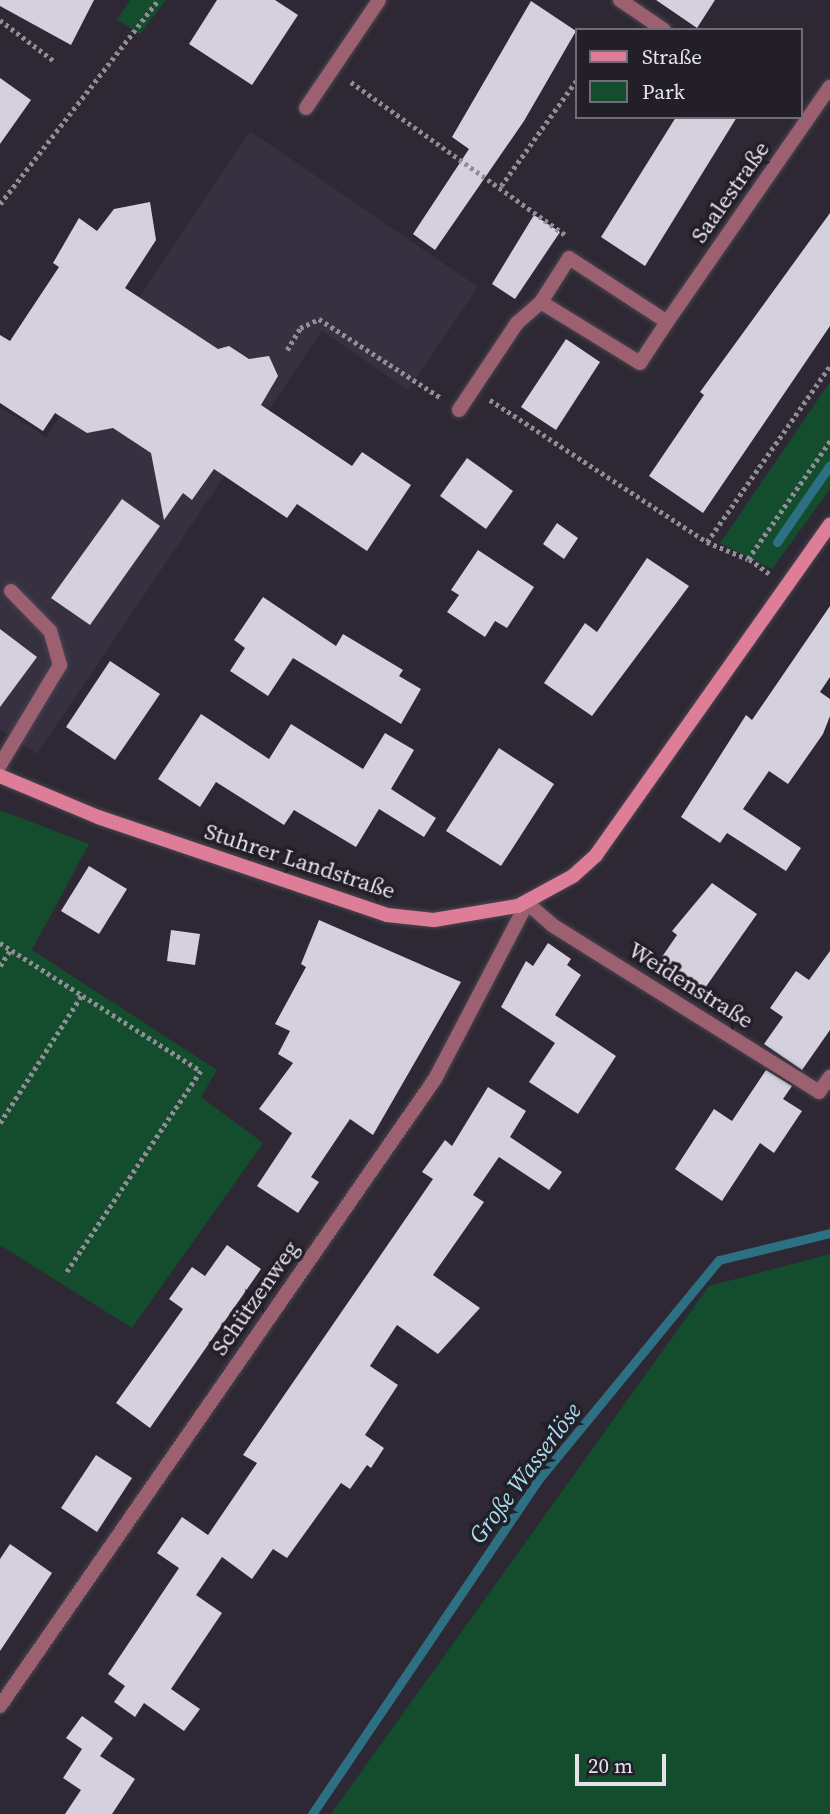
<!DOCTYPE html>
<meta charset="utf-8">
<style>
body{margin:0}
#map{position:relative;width:830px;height:1814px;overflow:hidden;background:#2d2833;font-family:"Source Serif 4",serif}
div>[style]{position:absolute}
.built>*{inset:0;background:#373041}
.green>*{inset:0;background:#144d2e}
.stream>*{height:9px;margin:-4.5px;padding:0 4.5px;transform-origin:4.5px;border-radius:4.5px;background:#2e7083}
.building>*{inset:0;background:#d5d0de}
.path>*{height:4.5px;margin-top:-2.25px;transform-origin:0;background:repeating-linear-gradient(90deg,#918d96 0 3.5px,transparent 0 7px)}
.roads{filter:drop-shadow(0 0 2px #4a4650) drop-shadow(0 0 2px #4a4650)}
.lane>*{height:14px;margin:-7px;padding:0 7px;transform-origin:7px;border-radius:7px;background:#9d6070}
.street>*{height:14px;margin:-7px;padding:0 7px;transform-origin:7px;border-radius:7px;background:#9d6070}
.secondary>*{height:14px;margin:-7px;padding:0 7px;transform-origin:7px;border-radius:7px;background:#de7d97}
span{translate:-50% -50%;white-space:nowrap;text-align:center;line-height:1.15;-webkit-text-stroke:7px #231f29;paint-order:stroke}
.street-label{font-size:23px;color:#e5e2e9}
.water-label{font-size:24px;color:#aae0f2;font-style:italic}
.legend{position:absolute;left:575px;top:28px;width:228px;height:91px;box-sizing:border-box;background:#231f29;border:2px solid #716d76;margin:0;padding:9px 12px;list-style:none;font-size:21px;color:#e5e2e9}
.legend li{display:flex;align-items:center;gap:14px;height:35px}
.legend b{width:35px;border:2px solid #716d76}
.scale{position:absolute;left:575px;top:1754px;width:91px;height:32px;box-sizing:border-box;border:4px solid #e5e2e9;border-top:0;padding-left:9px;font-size:21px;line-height:24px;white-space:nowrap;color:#e5e2e9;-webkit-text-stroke:5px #231f29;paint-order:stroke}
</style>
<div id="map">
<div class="built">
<i style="clip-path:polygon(250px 131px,478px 287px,408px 390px,322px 331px,37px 754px,0 729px,0 407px,46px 437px)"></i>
</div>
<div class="green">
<i style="clip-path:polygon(130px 0,166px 0,140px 34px,117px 20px)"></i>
<i style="clip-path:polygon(830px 382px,830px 489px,772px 569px,720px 543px)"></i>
<i style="clip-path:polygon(0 810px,89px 844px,32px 950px,217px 1070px,201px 1097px,263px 1143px,132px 1328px,0 1245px)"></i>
<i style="clip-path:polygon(830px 1254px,830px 1814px,331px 1814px,709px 1286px)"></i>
</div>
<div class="stream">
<i style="left:777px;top:542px;width:93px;rotate:-55.5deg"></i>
<i style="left:312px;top:1814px;width:403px;rotate:-55.9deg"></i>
<i style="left:538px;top:1480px;width:285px;rotate:-50.6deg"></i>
<i style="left:719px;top:1260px;width:114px;rotate:-13.7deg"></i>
</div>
<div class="building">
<i style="clip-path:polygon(0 0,94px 0,71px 45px,0 6px)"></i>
<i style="clip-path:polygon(217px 0,275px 0,298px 15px,252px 85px,189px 44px)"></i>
<i style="clip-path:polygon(656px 0,715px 0,697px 28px)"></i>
<i style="clip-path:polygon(531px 1px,576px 31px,524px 121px,435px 250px,413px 234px,469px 149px,452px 137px)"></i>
<i style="clip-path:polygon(0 78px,31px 100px,0 144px)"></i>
<i style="clip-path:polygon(676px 117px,737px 117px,645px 266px,601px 237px)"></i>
<i style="clip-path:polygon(150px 202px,156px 240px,125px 288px,218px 349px,229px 346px,249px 359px,269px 356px,278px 376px,261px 405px,352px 466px,362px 452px,411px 485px,367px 551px,297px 504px,287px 518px,214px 469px,192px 500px,183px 493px,164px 520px,151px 453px,113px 428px,87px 433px,55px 413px,43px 431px,0 403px,0 335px,10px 341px,59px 267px,53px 263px,79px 218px,97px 231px,114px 209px)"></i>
<i style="clip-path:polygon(830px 213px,830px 326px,703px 513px,649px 476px,704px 395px,700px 392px)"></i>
<i style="clip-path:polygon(534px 215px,560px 232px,515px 299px,492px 284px)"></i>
<i style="clip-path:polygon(566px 339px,600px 362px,556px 430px,521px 407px)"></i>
<i style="clip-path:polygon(467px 458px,513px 491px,486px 529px,440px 496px)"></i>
<i style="clip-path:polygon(122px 499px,160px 526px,90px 625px,51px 598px)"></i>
<i style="clip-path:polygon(557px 523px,578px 538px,564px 559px,543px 544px)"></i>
<i style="clip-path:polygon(478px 550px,534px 587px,507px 628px,495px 621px,485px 637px,447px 612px,459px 595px,451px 590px)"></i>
<i style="clip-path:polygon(647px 558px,689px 586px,592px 716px,544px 683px,585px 623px,597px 632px)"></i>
<i style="clip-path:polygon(263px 597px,336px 646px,343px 634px,403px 670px,399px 676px,421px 689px,401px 724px,293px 658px,268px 696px,230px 671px,245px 648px,234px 640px)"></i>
<i style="clip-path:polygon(830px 606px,830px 677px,820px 692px,830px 699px,830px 716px,823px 734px,788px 784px,769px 771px,743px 809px,801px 848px,786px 871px,727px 833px,720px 843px,681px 817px,746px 715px,752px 720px)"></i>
<i style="clip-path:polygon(0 629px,37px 657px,0 707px)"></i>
<i style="clip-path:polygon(110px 661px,160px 694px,115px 760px,66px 727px)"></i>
<i style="clip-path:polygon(201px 714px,269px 759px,291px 724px,363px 769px,385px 733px,414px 750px,391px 789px,436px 818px,424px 837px,379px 809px,356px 847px,294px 810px,284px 825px,216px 782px,200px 807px,158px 779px)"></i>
<i style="clip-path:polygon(499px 748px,554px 784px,501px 866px,446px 831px)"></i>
<i style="clip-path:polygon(89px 866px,127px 889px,99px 934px,61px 911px)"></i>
<i style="clip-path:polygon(712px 883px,757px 914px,698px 998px,655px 967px,677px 935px,672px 931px)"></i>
<i style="clip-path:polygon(319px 920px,461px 982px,373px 1135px,350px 1119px,311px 1177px,319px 1182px,298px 1213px,257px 1186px,292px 1133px,259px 1109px,293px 1063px,278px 1054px,290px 1031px,275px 1024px,306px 967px,301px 964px)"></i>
<i style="clip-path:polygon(171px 930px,200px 934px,195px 965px,167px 961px)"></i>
<i style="clip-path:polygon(548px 943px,571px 959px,567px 965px,581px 975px,555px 1015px,616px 1056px,578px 1114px,529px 1082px,555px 1043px,501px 1007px,526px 961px,533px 966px)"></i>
<i style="clip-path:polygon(830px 951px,830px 1030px,802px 1070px,764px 1044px,783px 1017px,770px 1008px,796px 971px,809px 980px)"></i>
<i style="clip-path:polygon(766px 1070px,792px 1086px,783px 1099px,802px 1111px,774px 1153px,760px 1143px,722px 1201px,675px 1169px,714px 1109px,732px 1121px)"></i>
<i style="clip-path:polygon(488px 1087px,526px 1111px,510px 1137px,562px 1172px,549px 1190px,499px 1157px,473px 1195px,484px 1202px,433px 1275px,480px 1308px,438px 1354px,397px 1325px,370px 1366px,398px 1385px,365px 1435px,384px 1448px,371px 1468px,367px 1465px,350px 1489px,341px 1483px,287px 1558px,273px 1549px,252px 1579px,222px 1557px,196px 1595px,222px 1613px,171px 1689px,200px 1709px,184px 1731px,144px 1703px,135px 1717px,114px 1702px,125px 1686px,108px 1674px,179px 1568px,157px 1553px,182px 1517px,208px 1535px,257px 1463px,243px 1455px,433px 1179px,422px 1172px,445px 1140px,452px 1146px)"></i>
<i style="clip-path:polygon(227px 1245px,261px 1269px,150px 1428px,116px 1403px,183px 1309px,169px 1299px,192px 1267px,205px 1276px)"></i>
<i style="clip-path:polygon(96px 1455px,132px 1478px,97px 1532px,61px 1508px)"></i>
<i style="clip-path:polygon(10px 1544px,52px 1573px,0 1651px,0 1559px)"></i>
<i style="clip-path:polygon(82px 1716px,113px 1738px,100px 1756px,135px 1779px,112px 1814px,65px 1814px,81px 1790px,63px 1778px,82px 1749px,66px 1738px)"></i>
</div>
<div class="path">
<i style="left:0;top:20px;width:68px;rotate:37.2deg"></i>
<i style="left:351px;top:82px;width:265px;rotate:35.5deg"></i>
<i style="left:501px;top:186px;width:129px;rotate:-54.5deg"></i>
<i style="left:0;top:204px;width:258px;rotate:-52.2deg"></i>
<i style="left:287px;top:350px;width:26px;rotate:-59deg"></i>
<i style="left:300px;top:328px;width:21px;rotate:-25deg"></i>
<i style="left:319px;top:319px;width:145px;rotate:32.9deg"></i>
<i style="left:490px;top:400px;width:259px;rotate:33.2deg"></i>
<i style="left:707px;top:542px;width:44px;rotate:22.5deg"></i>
<i style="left:707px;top:542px;width:215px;rotate:-55.1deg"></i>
<i style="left:769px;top:574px;width:26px;rotate:-144deg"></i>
<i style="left:748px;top:559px;width:144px;rotate:-55.2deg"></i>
<i style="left:0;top:943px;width:238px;rotate:32.5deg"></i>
<i style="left:201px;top:1071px;width:245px;rotate:123.7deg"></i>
<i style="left:0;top:966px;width:20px;rotate:-57deg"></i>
<i style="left:0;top:1123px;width:154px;rotate:-57.4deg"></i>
</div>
<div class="roads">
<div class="lane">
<i style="left:459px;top:410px;width:105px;rotate:-56.3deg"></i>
<i style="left:517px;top:323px;width:32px;rotate:-41deg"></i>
<i style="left:0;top:765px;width:117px;rotate:-59deg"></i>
<i style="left:60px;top:665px;width:35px;rotate:-106deg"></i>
<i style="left:50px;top:631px;width:56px;rotate:-134.3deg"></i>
</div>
<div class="street">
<i style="left:620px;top:0;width:53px;rotate:34.3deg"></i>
<i style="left:306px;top:108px;width:130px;rotate:-55.9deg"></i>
<i style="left:569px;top:258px;width:117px;rotate:33.1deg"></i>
<i style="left:667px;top:322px;width:49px;rotate:123.4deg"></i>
<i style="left:640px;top:363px;width:116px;rotate:-148.4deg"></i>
<i style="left:541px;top:302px;width:52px;rotate:-57.5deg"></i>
<i style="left:667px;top:322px;width:286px;rotate:-55.3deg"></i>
<i style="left:0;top:1706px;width:763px;rotate:-55.25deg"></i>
<i style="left:435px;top:1079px;width:199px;rotate:-62.4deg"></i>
<i style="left:527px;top:903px;width:33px;rotate:41deg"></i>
<i style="left:552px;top:925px;width:315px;rotate:32deg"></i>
<i style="left:819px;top:1092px;width:19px;rotate:-54deg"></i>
</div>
<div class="secondary">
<i style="left:0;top:776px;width:106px;rotate:22.7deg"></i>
<i style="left:98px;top:817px;width:305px;rotate:18.7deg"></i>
<i style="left:387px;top:915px;width:47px;rotate:6.1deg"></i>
<i style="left:434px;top:920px;width:85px;rotate:-9.5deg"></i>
<i style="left:518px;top:906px;width:63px;rotate:-28.6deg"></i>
<i style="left:573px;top:876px;width:31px;rotate:-42deg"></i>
<i style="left:596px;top:855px;width:405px;rotate:-54.7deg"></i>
</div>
</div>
<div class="street-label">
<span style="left:730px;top:192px;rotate:-55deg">Saalestraße</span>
<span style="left:300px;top:861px;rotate:18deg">Stuhrer Landstraße</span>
<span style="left:691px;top:985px;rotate:32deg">Weidenstraße</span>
<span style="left:255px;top:1298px;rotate:-55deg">Schützenweg</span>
</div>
<div class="water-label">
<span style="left:525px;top:1473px;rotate:-53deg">Große Wasserlöse</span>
</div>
<ul class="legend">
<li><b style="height:9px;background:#de7d97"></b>Straße</li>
<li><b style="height:19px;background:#144d2e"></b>Park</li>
</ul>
<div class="scale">20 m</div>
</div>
